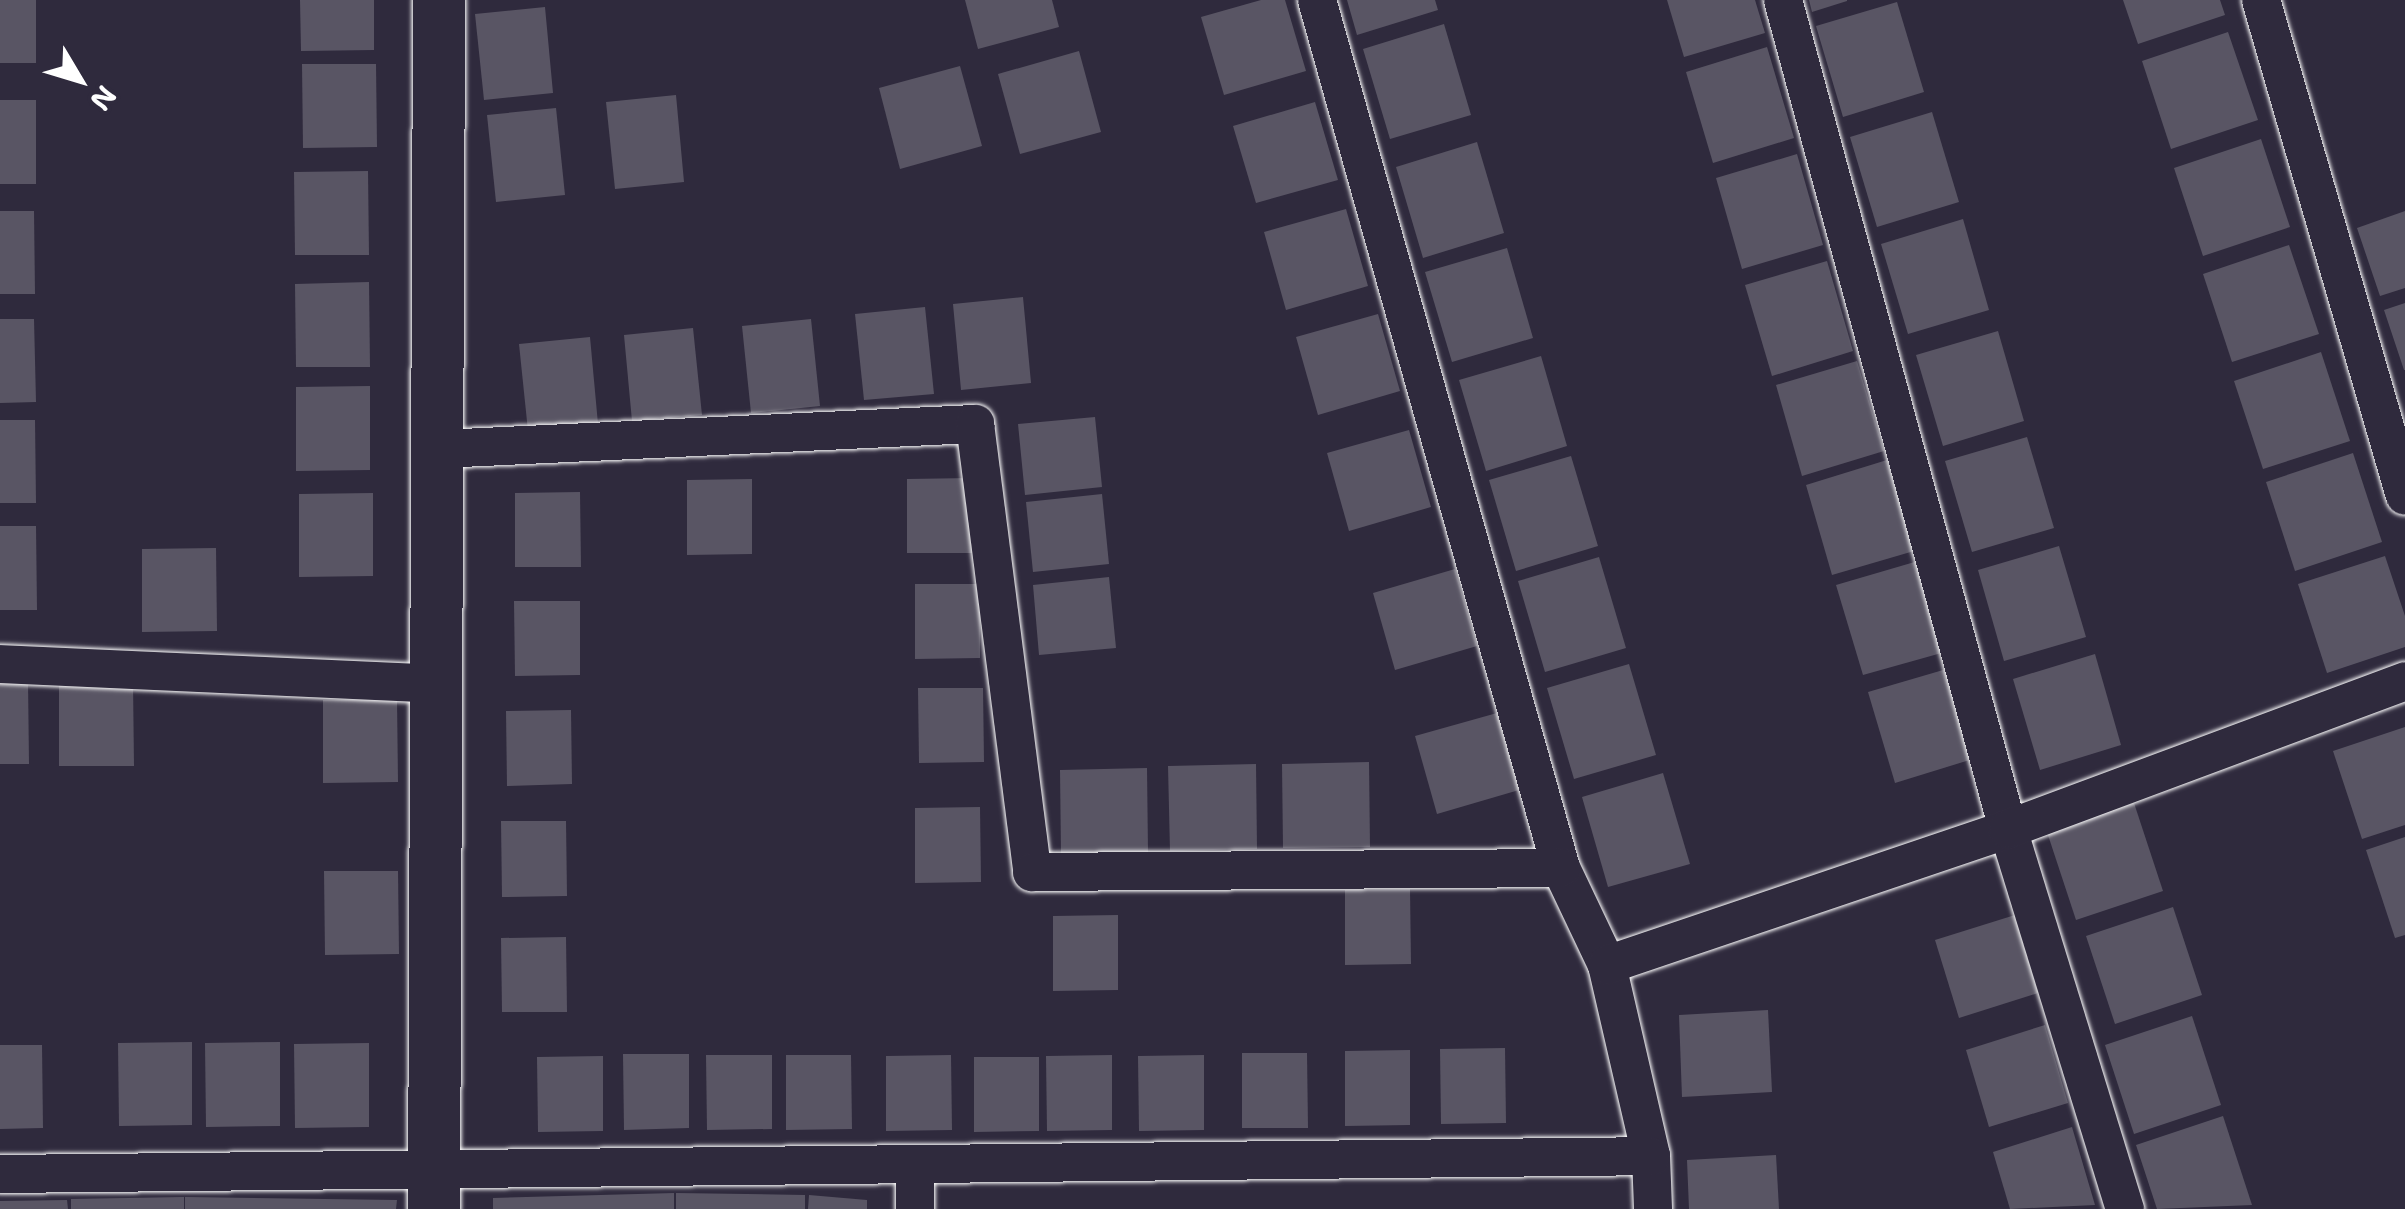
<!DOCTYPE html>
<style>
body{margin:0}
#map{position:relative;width:2405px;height:1209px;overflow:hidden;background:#2f2a3d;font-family:"Shantell Sans",sans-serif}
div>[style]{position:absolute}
.building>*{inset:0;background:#595564}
.roads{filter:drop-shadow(0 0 2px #fff) drop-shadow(0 0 2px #fff)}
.street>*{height:38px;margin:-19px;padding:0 19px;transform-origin:19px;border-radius:19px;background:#2f2a3d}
.secondary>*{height:52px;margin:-26px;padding:0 26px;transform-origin:26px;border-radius:26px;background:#2f2a3d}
span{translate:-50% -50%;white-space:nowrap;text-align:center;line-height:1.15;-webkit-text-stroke:9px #2f2a3d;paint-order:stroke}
.north{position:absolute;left:30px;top:30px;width:100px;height:100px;-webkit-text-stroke:8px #2f2a3d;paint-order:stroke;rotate:128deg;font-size:28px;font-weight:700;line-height:40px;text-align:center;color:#fff}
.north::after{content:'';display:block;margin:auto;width:35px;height:45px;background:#fff;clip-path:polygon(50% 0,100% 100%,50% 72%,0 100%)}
</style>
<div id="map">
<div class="building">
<i style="clip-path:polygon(0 0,36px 0,36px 63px,0 63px)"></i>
<i style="clip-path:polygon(300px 0,374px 0,374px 50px,301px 51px)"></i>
<i style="clip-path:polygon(965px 0,1052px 0,1059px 27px,978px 49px)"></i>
<i style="clip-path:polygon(1261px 0,1285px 0,1306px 71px,1224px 95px,1201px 17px)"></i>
<i style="clip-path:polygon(1347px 0,1435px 0,1438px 10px,1357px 35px)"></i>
<i style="clip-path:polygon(1667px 0,1755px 0,1765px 33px,1684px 57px)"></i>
<i style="clip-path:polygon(1809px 0,1847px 0,1847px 1px,1812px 12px)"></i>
<i style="clip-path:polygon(2123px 0,2220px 0,2225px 15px,2138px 44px)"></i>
<i style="clip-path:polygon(1897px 2px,1924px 92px,1843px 117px,1816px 26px)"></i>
<i style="clip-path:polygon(545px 7px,553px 93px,484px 100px,475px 14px)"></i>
<i style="clip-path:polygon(1444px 24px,1471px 115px,1390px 139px,1363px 49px)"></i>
<i style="clip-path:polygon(2228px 32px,2258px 120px,2171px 149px,2142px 61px)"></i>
<i style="clip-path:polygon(1767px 47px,1794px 138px,1713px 163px,1686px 72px)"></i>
<i style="clip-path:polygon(1079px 51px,1101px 132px,1020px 154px,998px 74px)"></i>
<i style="clip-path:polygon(302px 64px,376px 64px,377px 147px,303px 148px)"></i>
<i style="clip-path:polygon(960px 66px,982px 146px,900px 169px,879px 88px)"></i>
<i style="clip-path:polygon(676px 95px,684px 182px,615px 189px,606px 102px)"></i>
<i style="clip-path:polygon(0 100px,36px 100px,36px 184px,0 184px)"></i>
<i style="clip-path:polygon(1315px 102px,1338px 180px,1256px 203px,1233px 126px)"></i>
<i style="clip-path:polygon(556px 108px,565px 195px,496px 202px,487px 115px)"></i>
<i style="clip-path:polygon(1932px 112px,1959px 202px,1877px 227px,1850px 137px)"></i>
<i style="clip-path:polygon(2261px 139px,2290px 227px,2203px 256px,2174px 168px)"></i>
<i style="clip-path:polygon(1477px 142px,1504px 233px,1423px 258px,1396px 167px)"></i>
<i style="clip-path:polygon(1797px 154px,1823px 245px,1742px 269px,1716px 178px)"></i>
<i style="clip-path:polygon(368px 171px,369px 255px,295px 255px,294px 172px)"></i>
<i style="clip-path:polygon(1346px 209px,1368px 286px,1286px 310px,1264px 232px)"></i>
<i style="clip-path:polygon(0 211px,34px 211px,35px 294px,0 294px)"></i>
<i style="clip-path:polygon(2405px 211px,2405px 288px,2380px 296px,2357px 228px)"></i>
<i style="clip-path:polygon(1963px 219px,1989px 310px,1908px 334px,1881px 244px)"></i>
<i style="clip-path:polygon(2289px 245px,2319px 334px,2232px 362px,2203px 274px)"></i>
<i style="clip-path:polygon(1507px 248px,1533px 338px,1452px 362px,1425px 272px)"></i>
<i style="clip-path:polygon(1827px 261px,1853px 351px,1772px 376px,1745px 285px)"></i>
<i style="clip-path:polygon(369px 282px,370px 367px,296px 367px,295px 284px)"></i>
<i style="clip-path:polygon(1023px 297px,1031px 383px,961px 390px,953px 304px)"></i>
<i style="clip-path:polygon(2405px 303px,2405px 370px,2404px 370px,2384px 310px)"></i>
<i style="clip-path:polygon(925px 307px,934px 394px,864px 400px,855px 314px)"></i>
<i style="clip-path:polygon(1378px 314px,1400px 391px,1318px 415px,1296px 337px)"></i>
<i style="clip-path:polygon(0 319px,34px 319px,36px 402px,0 403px)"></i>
<i style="clip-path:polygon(811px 319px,820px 406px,751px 413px,742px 326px)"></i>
<i style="clip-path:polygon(693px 328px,702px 415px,632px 421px,624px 335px)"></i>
<i style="clip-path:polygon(1998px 331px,2024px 421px,1943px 446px,1916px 355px)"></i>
<i style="clip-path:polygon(590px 337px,598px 424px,528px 431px,519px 344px)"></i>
<i style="clip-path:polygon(2321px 352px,2350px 441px,2263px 469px,2234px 381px)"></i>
<i style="clip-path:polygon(1541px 356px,1567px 446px,1486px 471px,1459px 380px)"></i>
<i style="clip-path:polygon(1857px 361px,1884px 451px,1802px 476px,1776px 385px)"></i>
<i style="clip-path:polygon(370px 386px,370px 470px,296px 471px,296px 387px)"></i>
<i style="clip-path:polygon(1095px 417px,1102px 487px,1025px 495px,1018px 424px)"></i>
<i style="clip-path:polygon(0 420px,35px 420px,36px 503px,0 503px)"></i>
<i style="clip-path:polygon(1409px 430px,1431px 507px,1349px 531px,1327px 453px)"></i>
<i style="clip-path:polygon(2027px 437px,2054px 528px,1972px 552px,1945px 461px)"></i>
<i style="clip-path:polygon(2353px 453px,2382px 542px,2295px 571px,2266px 482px)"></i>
<i style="clip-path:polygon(1571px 456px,1598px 546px,1516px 571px,1489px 480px)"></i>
<i style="clip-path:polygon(1887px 460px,1914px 551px,1832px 575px,1806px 485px)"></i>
<i style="clip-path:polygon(972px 478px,972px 553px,907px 553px,907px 479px)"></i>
<i style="clip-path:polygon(752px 479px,752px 554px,687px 555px,687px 480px)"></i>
<i style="clip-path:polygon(580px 492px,581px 567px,515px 567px,515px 493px)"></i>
<i style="clip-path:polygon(373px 493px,373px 576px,299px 577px,299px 494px)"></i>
<i style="clip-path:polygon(1102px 494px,1109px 564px,1033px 572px,1026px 502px)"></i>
<i style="clip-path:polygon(0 526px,36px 526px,37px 610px,0 610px)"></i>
<i style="clip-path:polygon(2059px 546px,2086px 637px,2004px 661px,1978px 570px)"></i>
<i style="clip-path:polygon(216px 548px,217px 631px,142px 632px,142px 549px)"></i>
<i style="clip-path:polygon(2385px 556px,2405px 616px,2405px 647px,2327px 673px,2298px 584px)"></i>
<i style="clip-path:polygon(1599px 557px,1626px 648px,1545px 672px,1518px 581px)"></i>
<i style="clip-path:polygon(1918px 561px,1945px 652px,1863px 675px,1836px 585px)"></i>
<i style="clip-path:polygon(1455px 569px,1477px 646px,1395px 670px,1373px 593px)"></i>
<i style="clip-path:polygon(1109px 577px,1116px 648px,1039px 655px,1033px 585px)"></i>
<i style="clip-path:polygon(915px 584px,980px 584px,980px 658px,915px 659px)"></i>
<i style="clip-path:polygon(514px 601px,580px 601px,580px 675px,515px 676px)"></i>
<i style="clip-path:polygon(2095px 654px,2121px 745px,2040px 770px,2013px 679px)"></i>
<i style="clip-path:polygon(1629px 664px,1656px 755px,1574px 779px,1547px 688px)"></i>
<i style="clip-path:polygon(1950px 668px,1976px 758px,1895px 783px,1868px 692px)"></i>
<i style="clip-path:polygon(28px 680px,29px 764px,0 764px,0 681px)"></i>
<i style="clip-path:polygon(133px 682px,134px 766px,59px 766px,59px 683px)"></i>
<i style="clip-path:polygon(918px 688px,983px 688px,984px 762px,919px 763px)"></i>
<i style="clip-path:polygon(397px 699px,398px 782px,323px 783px,323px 700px)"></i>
<i style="clip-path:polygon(571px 710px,572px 784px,507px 786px,506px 711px)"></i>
<i style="clip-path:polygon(1497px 713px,1519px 790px,1437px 814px,1415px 736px)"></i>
<i style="clip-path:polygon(2405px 727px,2405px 825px,2362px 839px,2333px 751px)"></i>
<i style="clip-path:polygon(1369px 762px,1370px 847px,1283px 848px,1282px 764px)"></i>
<i style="clip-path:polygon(1256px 764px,1257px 849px,1170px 851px,1168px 766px)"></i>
<i style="clip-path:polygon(1147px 768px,1148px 852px,1061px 854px,1060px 770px)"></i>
<i style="clip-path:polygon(1663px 773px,1690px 864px,1608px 887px,1582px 797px)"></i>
<i style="clip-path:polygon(2134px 803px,2163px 891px,2076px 920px,2047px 832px)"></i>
<i style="clip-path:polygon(980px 807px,981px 882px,915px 883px,915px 808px)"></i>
<i style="clip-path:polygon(501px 821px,566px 821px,567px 896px,502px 897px)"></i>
<i style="clip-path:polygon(2405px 837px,2405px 935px,2395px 938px,2366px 850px)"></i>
<i style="clip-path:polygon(324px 871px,398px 871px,399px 954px,325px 955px)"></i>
<i style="clip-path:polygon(1410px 889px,1411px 964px,1345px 965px,1345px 890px)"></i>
<i style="clip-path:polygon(2173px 907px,2202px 995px,2115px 1024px,2086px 936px)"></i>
<i style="clip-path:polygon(1118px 915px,1118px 990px,1053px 991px,1053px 916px)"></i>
<i style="clip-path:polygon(2015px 915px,2038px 993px,1959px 1018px,1935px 940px)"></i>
<i style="clip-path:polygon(566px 937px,567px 1012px,502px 1012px,501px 938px)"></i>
<i style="clip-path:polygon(1768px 1010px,1772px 1092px,1682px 1097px,1679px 1015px)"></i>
<i style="clip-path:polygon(2192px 1016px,2221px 1105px,2134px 1134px,2105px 1045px)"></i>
<i style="clip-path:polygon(2045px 1025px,2068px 1103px,1989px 1127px,1966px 1050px)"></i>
<i style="clip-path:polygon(192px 1042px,192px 1125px,119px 1126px,118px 1043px)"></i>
<i style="clip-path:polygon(280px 1042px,280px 1126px,206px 1127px,205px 1043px)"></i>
<i style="clip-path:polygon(369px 1043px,369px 1127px,295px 1128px,294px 1044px)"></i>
<i style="clip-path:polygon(0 1045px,42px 1045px,43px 1128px,0 1129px)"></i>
<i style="clip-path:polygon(1505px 1048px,1506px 1123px,1441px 1124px,1440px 1049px)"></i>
<i style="clip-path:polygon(1410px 1050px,1410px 1125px,1345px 1126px,1345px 1051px)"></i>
<i style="clip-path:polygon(1242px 1053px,1307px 1053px,1308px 1128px,1242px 1128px)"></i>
<i style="clip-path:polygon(623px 1054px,689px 1054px,689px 1128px,624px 1130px)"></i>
<i style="clip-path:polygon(706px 1055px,772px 1055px,772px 1129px,707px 1130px)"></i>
<i style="clip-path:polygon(786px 1055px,851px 1055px,852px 1129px,786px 1130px)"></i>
<i style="clip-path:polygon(951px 1055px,952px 1130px,886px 1131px,886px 1056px)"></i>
<i style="clip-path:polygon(1112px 1055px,1112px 1130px,1047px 1131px,1046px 1056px)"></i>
<i style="clip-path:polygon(1204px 1055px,1204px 1130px,1139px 1131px,1138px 1056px)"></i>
<i style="clip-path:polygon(603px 1056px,603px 1131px,538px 1132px,537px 1057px)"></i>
<i style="clip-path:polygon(974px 1057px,1039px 1057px,1039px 1131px,974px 1132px)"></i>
<i style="clip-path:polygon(2223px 1116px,2252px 1205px,2157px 1209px,2136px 1145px)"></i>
<i style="clip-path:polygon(2072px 1127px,2095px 1205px,2010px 1209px,1993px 1152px)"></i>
<i style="clip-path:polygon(1776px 1155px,1779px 1209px,1689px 1209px,1687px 1160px)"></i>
<i style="clip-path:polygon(674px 1193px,674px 1209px,493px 1209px,493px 1198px)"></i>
<i style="clip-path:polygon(676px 1193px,805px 1195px,805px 1209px,676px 1209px)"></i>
<i style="clip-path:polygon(809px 1195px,867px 1200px,867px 1209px,808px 1209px)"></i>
<i style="clip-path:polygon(184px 1197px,184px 1209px,71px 1209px,71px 1199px)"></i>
<i style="clip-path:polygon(185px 1197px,397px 1200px,396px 1209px,185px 1209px)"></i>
<i style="clip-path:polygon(67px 1200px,68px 1209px,0 1209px,0 1201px)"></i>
</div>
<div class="roads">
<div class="street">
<i style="left:1317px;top:0;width:902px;rotate:74.3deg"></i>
<i style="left:1561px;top:868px;width:107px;rotate:64.6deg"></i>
<i style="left:1607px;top:965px;width:196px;rotate:77deg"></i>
<i style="left:1651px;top:1156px;width:53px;rotate:87.8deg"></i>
<i style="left:1783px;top:0;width:859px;rotate:74.82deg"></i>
<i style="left:2008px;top:829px;width:398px;rotate:72.9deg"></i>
<i style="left:2261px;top:0;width:516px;rotate:73.81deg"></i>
<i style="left:440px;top:449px;width:536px;rotate:-2.68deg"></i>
<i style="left:975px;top:424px;width:452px;rotate:82.7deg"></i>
<i style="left:1032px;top:872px;width:529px;rotate:-0.43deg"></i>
<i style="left:0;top:664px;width:440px;rotate:2.6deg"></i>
<i style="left:1607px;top:965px;width:423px;rotate:-18.7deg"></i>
<i style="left:2008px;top:829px;width:424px;rotate:-20.4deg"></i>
<i style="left:915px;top:1166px;width:43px;rotate:90deg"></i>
<i style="left:0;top:1174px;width:1651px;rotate:-0.62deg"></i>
</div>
<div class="secondary">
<i style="left:434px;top:1209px;width:1209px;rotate:-89.76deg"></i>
</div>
</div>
<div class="north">N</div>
</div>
